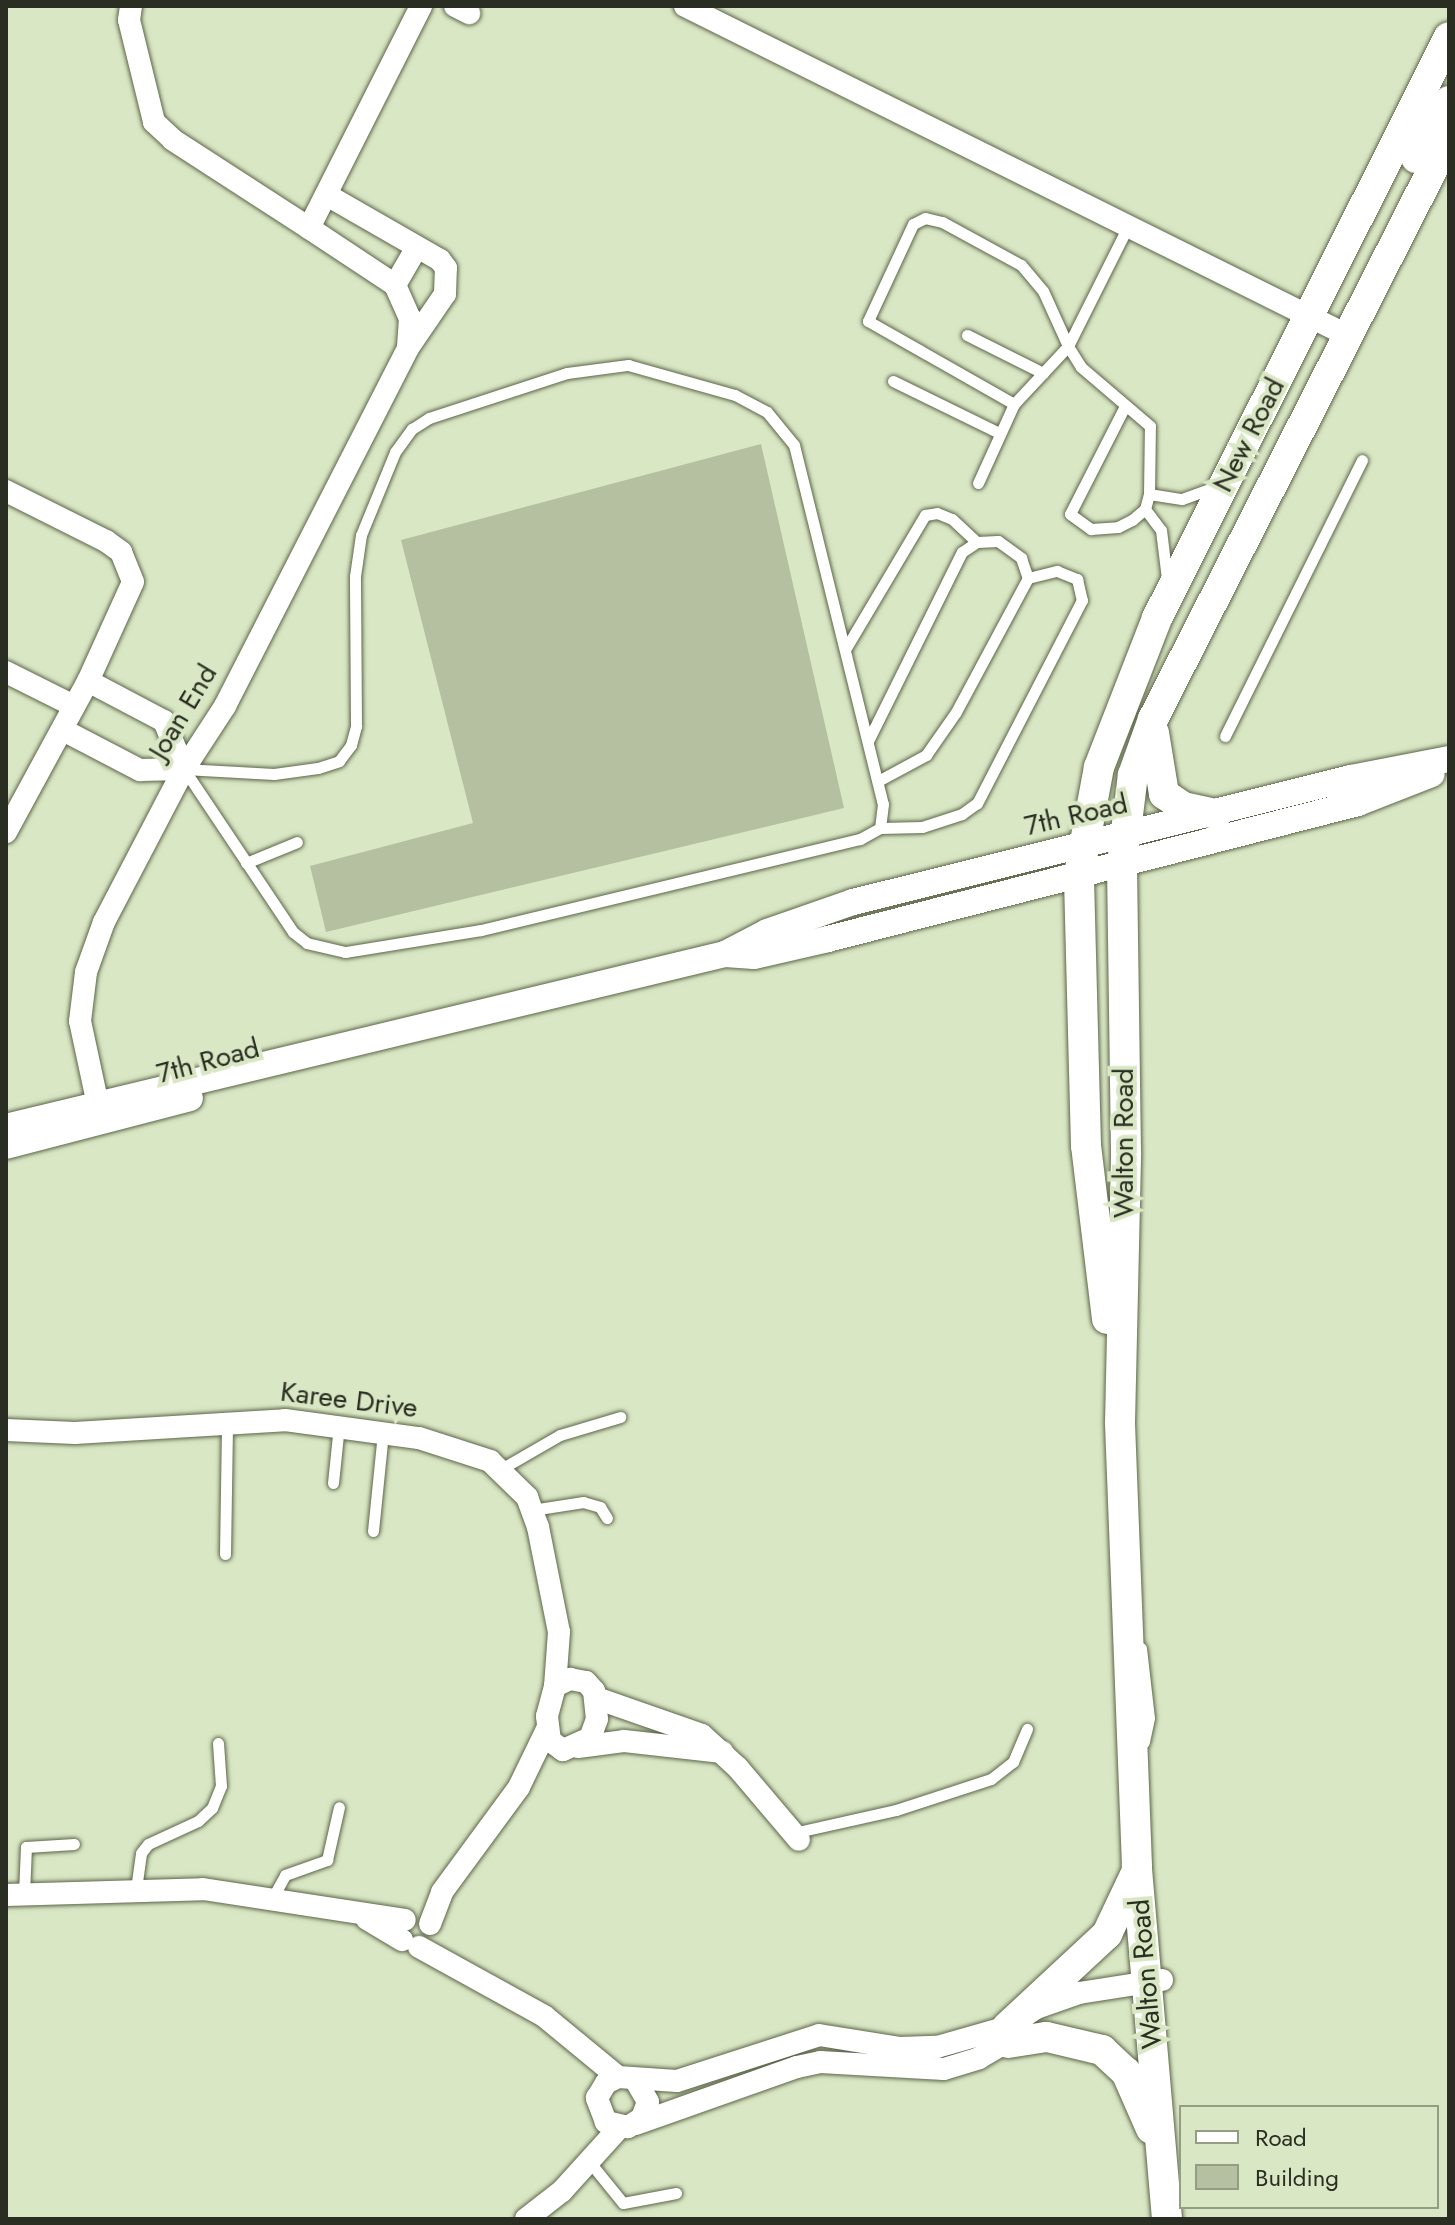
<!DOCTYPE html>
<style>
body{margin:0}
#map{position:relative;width:1455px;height:2225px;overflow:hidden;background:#dae7c5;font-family:Jost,sans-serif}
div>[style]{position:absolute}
.building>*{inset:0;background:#b4c0a0}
.roads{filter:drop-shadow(0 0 2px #5c6649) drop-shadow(0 0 2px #5c6649)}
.service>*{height:11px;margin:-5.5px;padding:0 5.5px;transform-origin:5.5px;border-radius:5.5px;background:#fff}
.minor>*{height:22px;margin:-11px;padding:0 11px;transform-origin:11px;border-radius:11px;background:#fff}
.tertiary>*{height:26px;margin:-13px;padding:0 13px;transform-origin:13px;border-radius:13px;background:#fff}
.secondary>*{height:30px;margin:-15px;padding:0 15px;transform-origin:15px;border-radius:15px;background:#fff}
span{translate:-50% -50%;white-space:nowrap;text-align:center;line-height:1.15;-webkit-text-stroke:8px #dae7c5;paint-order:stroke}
.street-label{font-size:28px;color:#2a2e22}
.frame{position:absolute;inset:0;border:8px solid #2a2e22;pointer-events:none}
.legend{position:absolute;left:1179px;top:2105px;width:260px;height:104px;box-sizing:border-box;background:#dae7c5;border:2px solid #949d84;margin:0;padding:10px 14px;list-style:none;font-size:24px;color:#2a2e22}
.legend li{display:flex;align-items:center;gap:16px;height:40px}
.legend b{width:40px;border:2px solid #949d84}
</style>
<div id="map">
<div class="building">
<i style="clip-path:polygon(761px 444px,844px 808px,326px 932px,310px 866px,473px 823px,401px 540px)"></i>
</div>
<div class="roads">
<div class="service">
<i style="left:967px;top:335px;width:85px;rotate:26.6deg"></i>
<i style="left:628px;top:365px;width:111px;rotate:15.7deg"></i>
<i style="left:735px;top:395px;width:36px;rotate:28deg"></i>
<i style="left:767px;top:412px;width:43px;rotate:50.7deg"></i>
<i style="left:794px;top:445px;width:370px;rotate:76.1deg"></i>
<i style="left:883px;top:804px;width:24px;rotate:97deg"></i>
<i style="left:880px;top:828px;width:23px;rotate:151deg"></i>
<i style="left:860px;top:839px;width:390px;rotate:166.5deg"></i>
<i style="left:481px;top:930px;width:138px;rotate:170.8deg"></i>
<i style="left:345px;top:952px;width:39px;rotate:-167deg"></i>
<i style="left:307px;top:943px;width:18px;rotate:-142deg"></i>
<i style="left:293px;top:932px;width:196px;rotate:-123.8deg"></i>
<i style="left:184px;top:769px;width:90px;rotate:3.2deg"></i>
<i style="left:274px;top:774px;width:44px;rotate:-7.8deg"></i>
<i style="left:318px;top:768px;width:22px;rotate:-18deg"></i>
<i style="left:339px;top:761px;width:20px;rotate:-53deg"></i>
<i style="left:351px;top:745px;width:20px;rotate:-75deg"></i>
<i style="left:356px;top:726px;width:150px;rotate:-90.4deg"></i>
<i style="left:355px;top:576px;width:41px;rotate:-81.7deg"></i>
<i style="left:361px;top:535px;width:90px;rotate:-67.7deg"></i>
<i style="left:395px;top:452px;width:29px;rotate:-54deg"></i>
<i style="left:412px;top:429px;width:20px;rotate:-33deg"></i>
<i style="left:429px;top:418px;width:145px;rotate:-18.1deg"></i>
<i style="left:567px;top:373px;width:62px;rotate:-7.5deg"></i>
<i style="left:893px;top:381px;width:118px;rotate:26.1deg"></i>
<i style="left:1125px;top:406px;width:121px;rotate:117deg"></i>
<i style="left:1070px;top:514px;width:26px;rotate:36deg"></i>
<i style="left:1091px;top:529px;width:27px;rotate:-4deg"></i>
<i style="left:1118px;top:527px;width:16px;rotate:-27deg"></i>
<i style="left:1132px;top:520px;width:17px;rotate:-40deg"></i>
<i style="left:1145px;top:509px;width:16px;rotate:-75deg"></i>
<i style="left:1149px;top:494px;width:68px;rotate:-89.2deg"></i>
<i style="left:1150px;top:426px;width:91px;rotate:-139.5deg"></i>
<i style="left:1081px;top:367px;width:25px;rotate:-122deg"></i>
<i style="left:1068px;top:346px;width:134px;rotate:-63.4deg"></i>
<i style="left:978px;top:483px;width:87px;rotate:-65.5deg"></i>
<i style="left:1014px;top:404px;width:79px;rotate:-47deg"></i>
<i style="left:1068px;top:346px;width:60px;rotate:-114.4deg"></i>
<i style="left:1043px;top:291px;width:34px;rotate:-130deg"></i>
<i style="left:1021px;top:265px;width:90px;rotate:-151.4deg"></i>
<i style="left:942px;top:222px;width:17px;rotate:-167deg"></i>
<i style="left:925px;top:218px;width:13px;rotate:153deg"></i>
<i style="left:913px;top:224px;width:107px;rotate:114.9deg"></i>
<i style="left:868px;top:321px;width:168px;rotate:29.6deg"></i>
<i style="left:1149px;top:494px;width:33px;rotate:9deg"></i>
<i style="left:1182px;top:499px;width:37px;rotate:-20deg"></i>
<i style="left:1145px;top:509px;width:26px;rotate:53deg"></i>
<i style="left:1161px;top:530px;width:49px;rotate:83deg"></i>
<i style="left:846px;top:648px;width:155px;rotate:-59.3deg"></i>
<i style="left:925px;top:515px;width:12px;rotate:-9deg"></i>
<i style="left:937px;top:513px;width:16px;rotate:22deg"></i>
<i style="left:952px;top:519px;width:34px;rotate:43deg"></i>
<i style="left:1225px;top:736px;width:308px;rotate:-63.6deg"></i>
<i style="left:868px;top:741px;width:211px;rotate:-63.6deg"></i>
<i style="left:962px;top:552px;width:18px;rotate:-34deg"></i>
<i style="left:977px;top:542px;width:21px;rotate:-3deg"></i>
<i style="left:998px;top:541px;width:29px;rotate:36deg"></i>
<i style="left:1021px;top:558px;width:21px;rotate:71deg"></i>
<i style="left:878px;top:781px;width:55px;rotate:-28.4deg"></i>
<i style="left:926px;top:755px;width:52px;rotate:-55.1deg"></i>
<i style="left:956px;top:712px;width:152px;rotate:-61.8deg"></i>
<i style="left:1028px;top:578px;width:30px;rotate:-14deg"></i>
<i style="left:1057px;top:571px;width:22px;rotate:22deg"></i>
<i style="left:1077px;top:579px;width:22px;rotate:77deg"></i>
<i style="left:1082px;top:600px;width:229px;rotate:117.3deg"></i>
<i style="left:977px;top:803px;width:19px;rotate:144deg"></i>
<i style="left:962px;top:814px;width:42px;rotate:162deg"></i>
<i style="left:922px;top:827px;width:42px;rotate:178.6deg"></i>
<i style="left:246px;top:863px;width:55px;rotate:-22.4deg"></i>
<i style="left:501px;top:1469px;width:68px;rotate:-30deg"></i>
<i style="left:560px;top:1435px;width:63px;rotate:-16.7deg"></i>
<i style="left:333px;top:1483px;width:58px;rotate:-84.1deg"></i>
<i style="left:532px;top:1510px;width:52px;rotate:-8.9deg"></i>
<i style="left:583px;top:1502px;width:18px;rotate:16deg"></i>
<i style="left:600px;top:1507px;width:13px;rotate:58deg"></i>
<i style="left:373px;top:1531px;width:100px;rotate:-84.2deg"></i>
<i style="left:225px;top:1554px;width:132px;rotate:-89.1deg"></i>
<i style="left:1141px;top:1648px;width:70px;rotate:83.5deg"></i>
<i style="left:1149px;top:1718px;width:25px;rotate:102deg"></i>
<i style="left:793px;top:1833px;width:106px;rotate:-12.6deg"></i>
<i style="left:896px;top:1810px;width:100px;rotate:-18.1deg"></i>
<i style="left:991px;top:1779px;width:28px;rotate:-38deg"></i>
<i style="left:1013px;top:1762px;width:36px;rotate:-67deg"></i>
<i style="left:136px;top:1889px;width:36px;rotate:-82deg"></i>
<i style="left:141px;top:1853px;width:11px;rotate:-52deg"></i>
<i style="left:148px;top:1844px;width:55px;rotate:-24.7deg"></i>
<i style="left:198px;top:1821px;width:19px;rotate:-43deg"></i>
<i style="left:212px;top:1808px;width:24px;rotate:-68deg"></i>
<i style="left:221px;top:1786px;width:43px;rotate:-94deg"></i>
<i style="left:24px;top:1894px;width:47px;rotate:-87.6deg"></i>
<i style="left:26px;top:1847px;width:48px;rotate:-3.6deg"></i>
<i style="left:273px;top:1897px;width:25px;rotate:-61deg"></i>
<i style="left:285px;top:1875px;width:45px;rotate:-19.7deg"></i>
<i style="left:327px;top:1860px;width:54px;rotate:-77.2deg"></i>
<i style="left:588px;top:2160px;width:55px;rotate:50.9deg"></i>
<i style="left:623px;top:2203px;width:54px;rotate:-10.7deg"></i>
</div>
<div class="minor">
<i style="left:131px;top:6px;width:14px;rotate:98deg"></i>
<i style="left:129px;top:20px;width:105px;rotate:76.2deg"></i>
<i style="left:154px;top:122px;width:26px;rotate:43deg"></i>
<i style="left:173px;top:140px;width:162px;rotate:32.9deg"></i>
<i style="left:309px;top:228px;width:249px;rotate:-63.2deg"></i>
<i style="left:455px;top:6px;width:16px;rotate:27deg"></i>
<i style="left:685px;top:6px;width:741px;rotate:26.43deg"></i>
<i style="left:309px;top:228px;width:103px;rotate:33.5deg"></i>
<i style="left:395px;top:285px;width:36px;rotate:66deg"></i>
<i style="left:410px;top:318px;width:30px;rotate:94deg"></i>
<i style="left:395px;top:285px;width:44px;rotate:-59.9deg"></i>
<i style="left:6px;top:491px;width:112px;rotate:26.6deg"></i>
<i style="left:106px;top:541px;width:19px;rotate:36deg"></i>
<i style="left:121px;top:552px;width:32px;rotate:68deg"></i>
<i style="left:133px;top:582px;width:109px;rotate:114.4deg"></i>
<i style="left:88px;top:681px;width:172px;rotate:118.5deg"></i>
<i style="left:6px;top:672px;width:76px;rotate:26.6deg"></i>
<i style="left:88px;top:681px;width:86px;rotate:27.8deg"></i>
<i style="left:164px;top:721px;width:52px;rotate:67.4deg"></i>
<i style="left:63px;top:730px;width:87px;rotate:27.5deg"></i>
<i style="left:140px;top:770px;width:44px;rotate:-1.3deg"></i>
<i style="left:101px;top:1119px;width:100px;rotate:-102.1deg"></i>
<i style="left:80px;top:1021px;width:49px;rotate:-83deg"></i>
<i style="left:86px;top:972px;width:53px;rotate:-70.2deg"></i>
<i style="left:104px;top:922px;width:173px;rotate:-62.4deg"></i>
<i style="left:184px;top:769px;width:75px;rotate:-56.9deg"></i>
<i style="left:225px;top:706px;width:402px;rotate:-62.9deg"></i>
<i style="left:408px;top:348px;width:65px;rotate:-55.6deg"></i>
<i style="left:445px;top:294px;width:26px;rotate:-88deg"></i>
<i style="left:446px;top:268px;width:10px;rotate:-127deg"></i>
<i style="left:440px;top:260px;width:130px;rotate:-150.1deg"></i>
<i style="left:6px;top:1430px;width:69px;rotate:2.5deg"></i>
<i style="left:75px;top:1433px;width:210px;rotate:-3.5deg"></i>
<i style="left:285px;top:1420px;width:135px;rotate:7.7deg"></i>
<i style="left:419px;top:1438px;width:75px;rotate:17.9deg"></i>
<i style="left:490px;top:1461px;width:52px;rotate:44.2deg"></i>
<i style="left:527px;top:1497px;width:32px;rotate:70deg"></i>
<i style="left:538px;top:1527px;width:107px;rotate:78.7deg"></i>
<i style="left:559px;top:1632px;width:54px;rotate:94.2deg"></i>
<i style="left:570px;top:1679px;width:16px;rotate:11deg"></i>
<i style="left:586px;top:1682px;width:12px;rotate:48deg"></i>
<i style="left:594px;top:1691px;width:28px;rotate:84deg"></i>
<i style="left:597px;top:1719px;width:20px;rotate:110deg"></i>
<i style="left:590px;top:1738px;width:30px;rotate:156deg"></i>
<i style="left:563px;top:1750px;width:16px;rotate:-145deg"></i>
<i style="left:550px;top:1741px;width:25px;rotate:-97deg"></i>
<i style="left:547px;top:1716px;width:31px;rotate:-75deg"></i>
<i style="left:555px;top:1686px;width:17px;rotate:-25deg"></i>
<i style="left:596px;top:1698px;width:112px;rotate:19.2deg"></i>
<i style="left:702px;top:1735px;width:49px;rotate:42.5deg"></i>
<i style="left:738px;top:1768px;width:94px;rotate:49.7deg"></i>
<i style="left:578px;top:1747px;width:46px;rotate:-7.4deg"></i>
<i style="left:624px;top:1741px;width:99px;rotate:6.4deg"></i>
<i style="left:6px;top:1895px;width:197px;rotate:-1.7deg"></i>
<i style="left:203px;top:1889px;width:204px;rotate:8.7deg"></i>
<i style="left:367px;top:1919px;width:41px;rotate:31deg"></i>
<i style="left:430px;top:1924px;width:34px;rotate:-69deg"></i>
<i style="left:442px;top:1892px;width:130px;rotate:-53.7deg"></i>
<i style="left:519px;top:1787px;width:67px;rotate:-64.2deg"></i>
<i style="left:419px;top:1947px;width:143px;rotate:28.9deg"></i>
<i style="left:544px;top:2016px;width:96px;rotate:39.5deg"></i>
<i style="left:636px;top:2081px;width:24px;rotate:60deg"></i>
<i style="left:648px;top:2102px;width:17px;rotate:111deg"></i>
<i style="left:642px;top:2118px;width:17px;rotate:147deg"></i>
<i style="left:628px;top:2127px;width:23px;rotate:-167deg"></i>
<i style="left:606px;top:2122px;width:26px;rotate:-111deg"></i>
<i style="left:597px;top:2098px;width:17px;rotate:-59deg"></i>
<i style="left:606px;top:2083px;width:13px;rotate:-27deg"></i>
<i style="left:618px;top:2077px;width:59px;rotate:3.9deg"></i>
<i style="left:677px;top:2081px;width:149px;rotate:-17.9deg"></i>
<i style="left:819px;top:2035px;width:81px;rotate:9.2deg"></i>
<i style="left:899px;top:2048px;width:38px;rotate:-2deg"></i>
<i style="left:937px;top:2047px;width:73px;rotate:-15.9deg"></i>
<i style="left:1007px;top:2027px;width:35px;rotate:-33deg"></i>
<i style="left:1036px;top:2008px;width:46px;rotate:-19.2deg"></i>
<i style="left:1079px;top:1993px;width:84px;rotate:-8.9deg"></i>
<i style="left:636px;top:2124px;width:171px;rotate:-19.5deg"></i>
<i style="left:797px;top:2067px;width:24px;rotate:-12deg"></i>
<i style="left:820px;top:2062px;width:124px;rotate:3.2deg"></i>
<i style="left:944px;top:2069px;width:37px;rotate:-17deg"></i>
<i style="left:979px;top:2058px;width:48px;rotate:-30.3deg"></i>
<i style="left:526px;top:2219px;width:46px;rotate:-37.9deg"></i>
<i style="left:562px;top:2191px;width:85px;rotate:-47.9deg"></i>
</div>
<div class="tertiary">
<i style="left:725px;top:954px;width:29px;rotate:4deg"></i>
<i style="left:754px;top:956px;width:76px;rotate:-12.9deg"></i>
<i style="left:828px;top:939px;width:547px;rotate:-14.39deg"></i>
<i style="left:1358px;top:803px;width:79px;rotate:-21.4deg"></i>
<i style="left:6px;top:1127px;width:740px;rotate:-13.53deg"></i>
<i style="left:725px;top:954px;width:47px;rotate:-27.6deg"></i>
<i style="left:767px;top:932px;width:91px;rotate:-19.2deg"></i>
<i style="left:853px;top:902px;width:513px;rotate:-13.98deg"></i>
<i style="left:1351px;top:778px;width:100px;rotate:-11deg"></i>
<i style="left:6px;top:1146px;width:190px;rotate:-14.6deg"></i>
</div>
<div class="secondary">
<i style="left:1416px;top:158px;width:66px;rotate:-59.9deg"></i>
<i style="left:1154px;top:733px;width:62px;rotate:80.7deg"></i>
<i style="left:1164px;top:794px;width:23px;rotate:34deg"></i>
<i style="left:1183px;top:807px;width:34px;rotate:12deg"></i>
<i style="left:1107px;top:1319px;width:174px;rotate:-96.9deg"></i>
<i style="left:1086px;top:1146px;width:272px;rotate:-91.5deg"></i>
<i style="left:1079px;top:874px;width:109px;rotate:-79.4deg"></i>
<i style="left:1099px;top:767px;width:160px;rotate:-68.7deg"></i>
<i style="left:1157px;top:618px;width:650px;rotate:-63.32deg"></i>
<i style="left:1007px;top:2027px;width:137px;rotate:-42.9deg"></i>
<i style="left:1107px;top:1934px;width:65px;rotate:-64.6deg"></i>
<i style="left:1008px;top:2043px;width:39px;rotate:-9deg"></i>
<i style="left:1047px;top:2037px;width:57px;rotate:13.3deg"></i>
<i style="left:1102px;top:2050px;width:33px;rotate:43deg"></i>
<i style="left:1126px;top:2072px;width:62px;rotate:66.3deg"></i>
<i style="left:1167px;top:2219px;width:354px;rotate:-94.9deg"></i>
<i style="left:1137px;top:1866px;width:443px;rotate:-92.2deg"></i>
<i style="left:1120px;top:1423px;width:271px;rotate:-88.7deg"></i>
<i style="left:1126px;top:1152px;width:289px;rotate:-90.8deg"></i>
<i style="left:1122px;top:863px;width:89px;rotate:-82.9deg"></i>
<i style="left:1133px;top:775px;width:59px;rotate:-70.3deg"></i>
<i style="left:1153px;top:719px;width:653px;rotate:-63.04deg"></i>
</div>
</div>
<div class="street-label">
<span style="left:1249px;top:435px;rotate:-63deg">New Road</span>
<span style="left:183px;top:712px;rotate:-59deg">Joan End</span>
<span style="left:1076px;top:815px;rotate:-13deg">7th Road</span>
<span style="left:208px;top:1061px;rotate:-15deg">7th Road</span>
<span style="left:1124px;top:1143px;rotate:-90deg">Walton Road</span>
<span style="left:349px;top:1400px;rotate:7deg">Karee Drive</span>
<span style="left:1146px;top:1974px;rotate:-95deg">Walton Road</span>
</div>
<div class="frame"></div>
<ul class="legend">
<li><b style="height:10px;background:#fff"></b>Road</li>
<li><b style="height:22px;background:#b4c0a0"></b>Building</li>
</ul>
</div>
